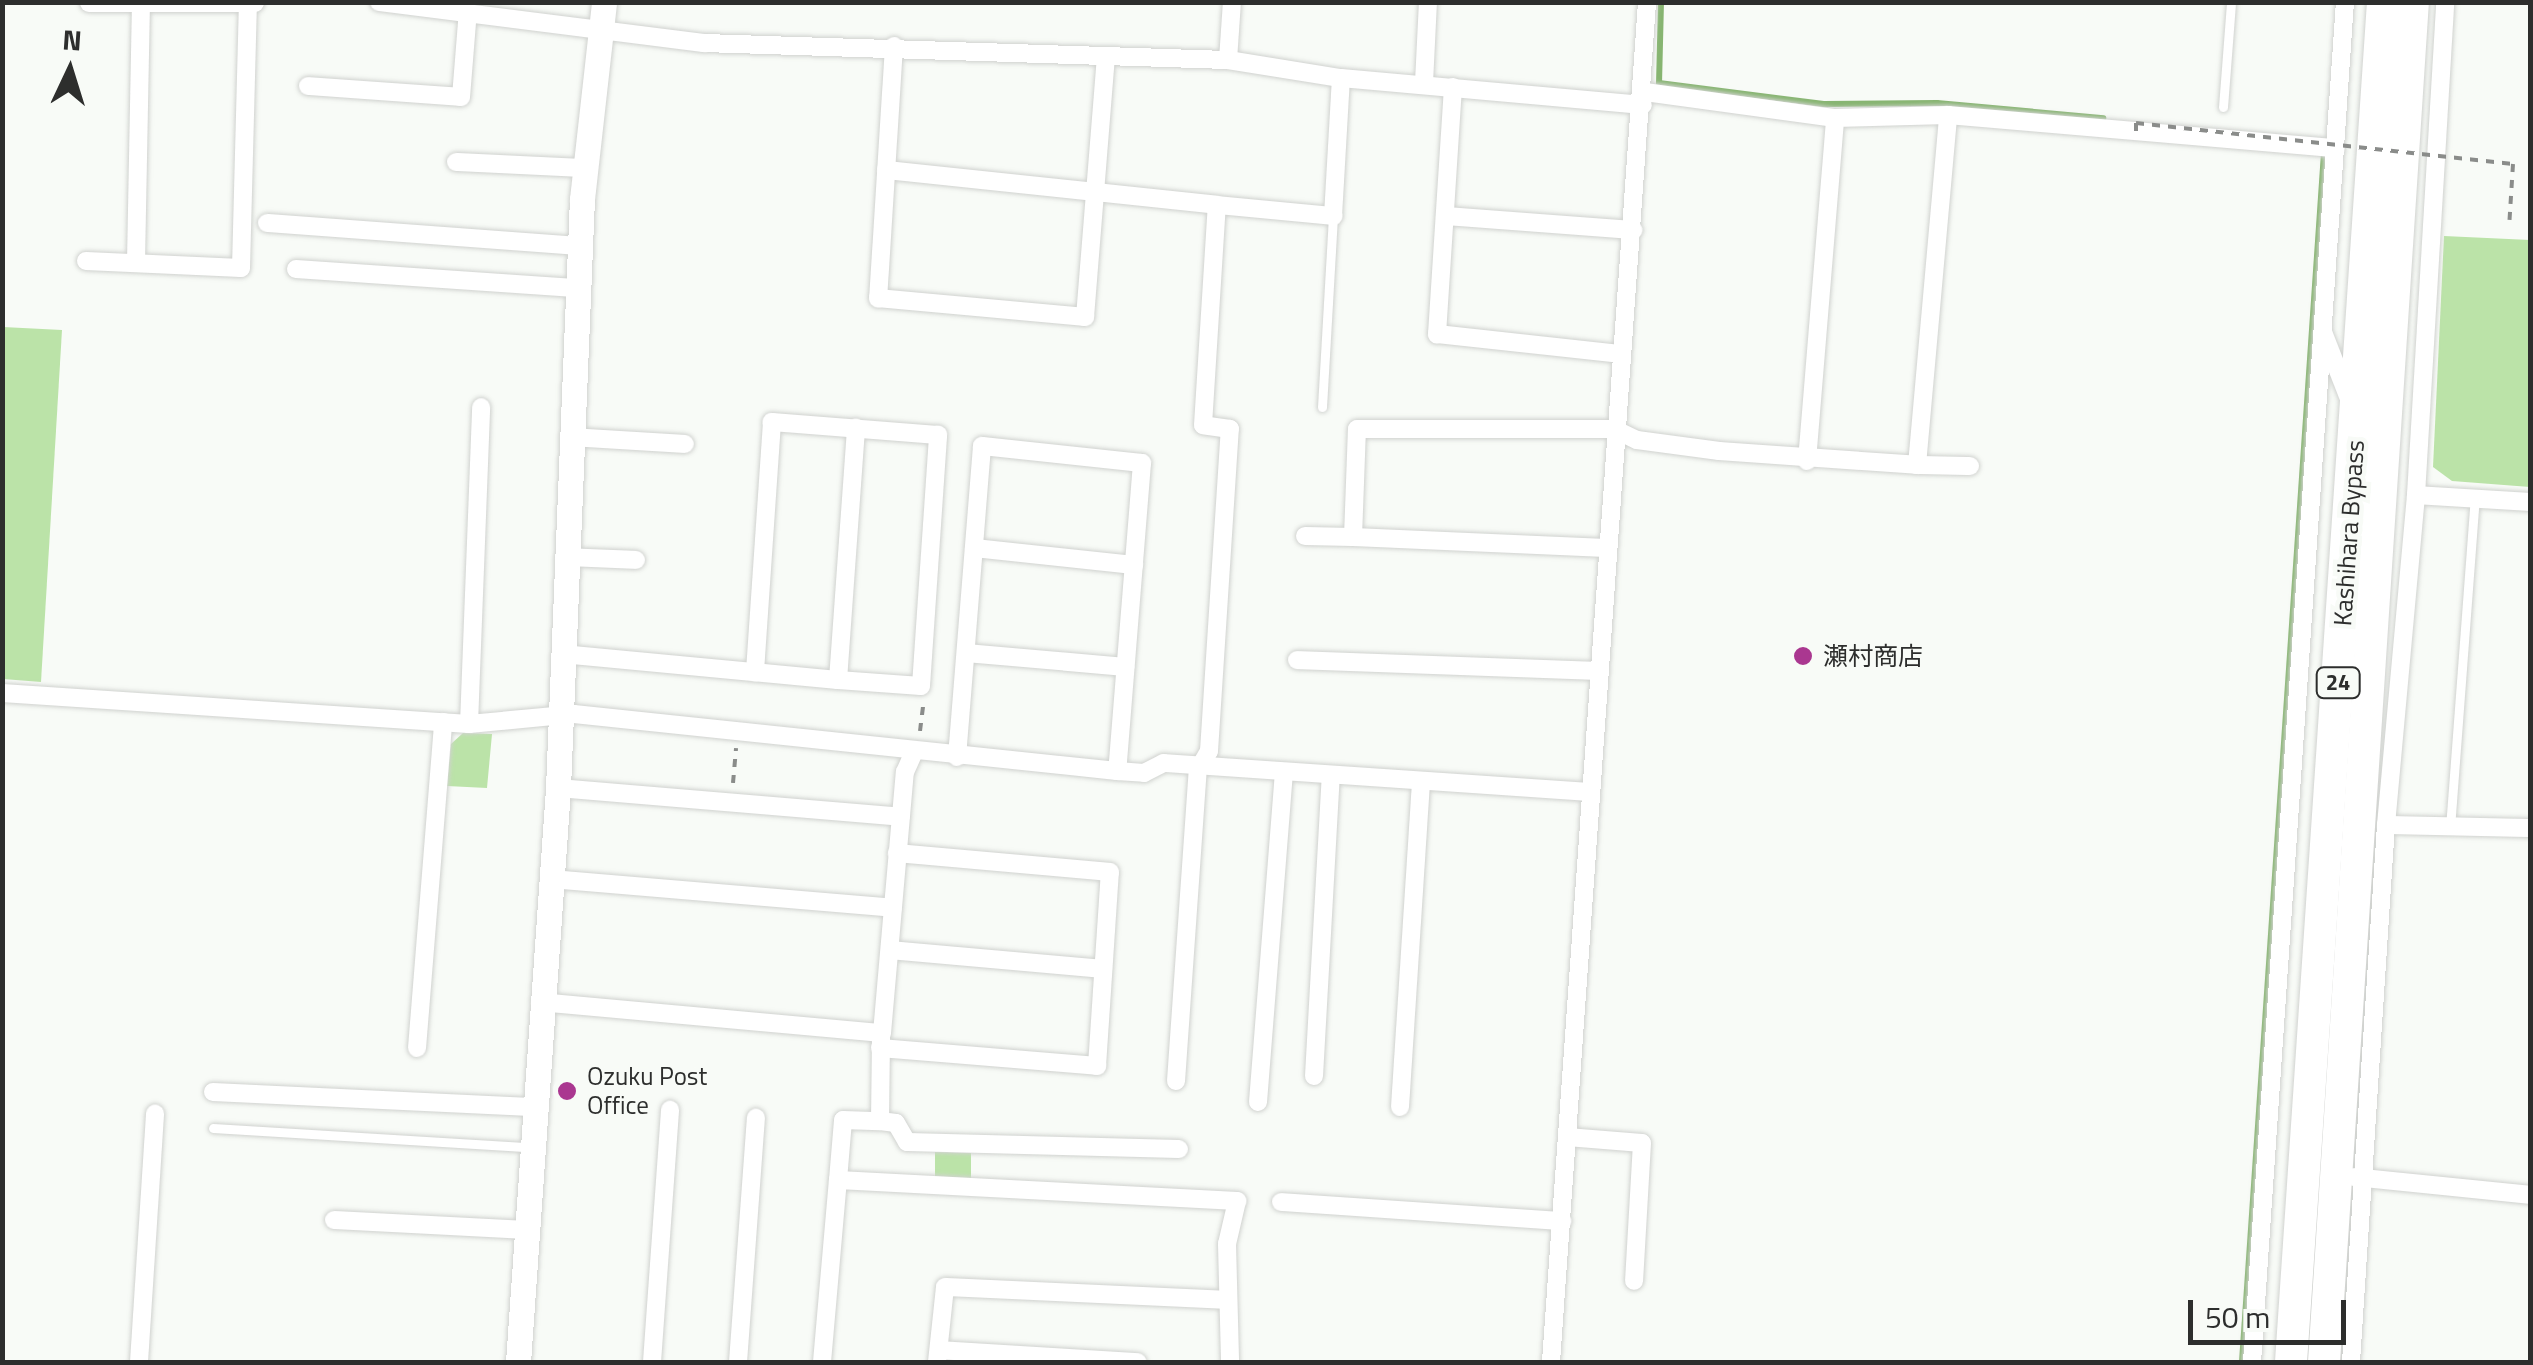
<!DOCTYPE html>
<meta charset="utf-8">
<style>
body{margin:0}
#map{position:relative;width:2533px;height:1365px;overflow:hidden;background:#f8fbf7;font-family:"Titillium Web","Noto Sans JP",sans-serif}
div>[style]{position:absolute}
.green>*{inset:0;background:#bbe3a8}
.stream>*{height:6px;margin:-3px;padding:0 3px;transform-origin:3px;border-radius:3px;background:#87b571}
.path>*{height:4px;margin-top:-2px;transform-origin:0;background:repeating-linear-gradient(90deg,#8a8c8a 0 8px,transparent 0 16px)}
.roads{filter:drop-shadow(0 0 2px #d0d2cf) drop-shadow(0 0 2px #d0d2cf)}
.lane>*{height:9px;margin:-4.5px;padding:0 4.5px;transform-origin:4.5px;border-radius:4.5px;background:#fff}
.street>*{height:18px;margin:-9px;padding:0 9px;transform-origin:9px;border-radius:9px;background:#fff}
.secondary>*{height:25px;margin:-12.5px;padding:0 12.5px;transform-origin:12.5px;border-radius:12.5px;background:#fff}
.highway>*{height:32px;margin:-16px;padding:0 16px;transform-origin:16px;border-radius:16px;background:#fff}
.path-bridge>*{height:4px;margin-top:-2px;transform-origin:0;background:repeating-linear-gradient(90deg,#8a8c8a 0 8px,transparent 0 16px)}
.dots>*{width:28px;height:28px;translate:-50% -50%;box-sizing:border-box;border:5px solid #f8fbf7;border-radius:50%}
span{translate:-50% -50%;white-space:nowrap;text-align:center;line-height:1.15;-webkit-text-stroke:9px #f8fbf7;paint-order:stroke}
.shield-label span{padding:2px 8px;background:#f8fbf7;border:2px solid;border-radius:8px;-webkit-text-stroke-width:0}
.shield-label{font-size:22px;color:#2d2e2d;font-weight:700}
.street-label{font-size:25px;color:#2d2e2d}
.poi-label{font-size:25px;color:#2d2e2d}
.left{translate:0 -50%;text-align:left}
.frame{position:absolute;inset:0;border:5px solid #2d2e2d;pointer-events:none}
.north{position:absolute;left:20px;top:20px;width:100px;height:100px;-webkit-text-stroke:8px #f8fbf7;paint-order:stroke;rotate:4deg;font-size:28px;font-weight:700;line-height:40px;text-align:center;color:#2d2e2d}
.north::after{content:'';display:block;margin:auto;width:35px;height:45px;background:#2d2e2d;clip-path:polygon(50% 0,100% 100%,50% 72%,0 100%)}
.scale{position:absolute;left:2188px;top:1300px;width:158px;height:45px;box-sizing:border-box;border:5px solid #2d2e2d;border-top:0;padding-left:12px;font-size:30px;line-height:35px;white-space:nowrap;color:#2d2e2d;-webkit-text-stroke:8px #f8fbf7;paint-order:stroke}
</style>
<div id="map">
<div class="green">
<i style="clip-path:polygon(2444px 236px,2530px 240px,2530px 487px,2452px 481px,2433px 467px)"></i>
<i style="clip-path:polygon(3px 327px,62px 330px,41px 682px,3px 679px)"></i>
<i style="clip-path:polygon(463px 733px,492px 734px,487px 788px,447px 786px,451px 744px)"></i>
<i style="clip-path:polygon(935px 1152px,971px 1153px,971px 1183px,935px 1182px)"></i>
</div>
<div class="stream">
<i style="left:1661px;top:2px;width:81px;rotate:91.4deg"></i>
<i style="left:1659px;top:83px;width:166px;rotate:7.3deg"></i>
<i style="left:1824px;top:104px;width:113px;rotate:-0.5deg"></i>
<i style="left:1937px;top:103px;width:167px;rotate:5.2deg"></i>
<i style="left:2242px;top:1362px;width:1212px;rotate:-86.12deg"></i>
</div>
<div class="path">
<i style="left:920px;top:731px;width:26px;rotate:-83deg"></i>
<i style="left:733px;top:783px;width:35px;rotate:-85deg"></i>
</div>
<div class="roads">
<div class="lane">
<i style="left:2223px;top:107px;width:105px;rotate:-85.6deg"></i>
<i style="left:1322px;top:407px;width:191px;rotate:-86.7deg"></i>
<i style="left:2450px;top:828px;width:331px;rotate:-85.7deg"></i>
<i style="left:213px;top:1128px;width:316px;rotate:3.5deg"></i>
</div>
<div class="street">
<i style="left:379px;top:2px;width:328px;rotate:7.2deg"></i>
<i style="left:704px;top:43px;width:524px;rotate:1.86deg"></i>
<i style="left:1228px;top:60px;width:114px;rotate:9.1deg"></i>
<i style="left:1341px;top:78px;width:303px;rotate:5.1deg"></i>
<i style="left:89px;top:3px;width:166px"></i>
<i style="left:894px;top:46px;width:253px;rotate:93.6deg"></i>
<i style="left:878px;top:298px;width:208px;rotate:5.2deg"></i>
<i style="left:1085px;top:317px;width:260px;rotate:-85.4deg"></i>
<i style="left:1228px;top:60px;width:58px;rotate:-86.1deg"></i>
<i style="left:1424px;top:83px;width:81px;rotate:-87.2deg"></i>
<i style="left:308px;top:86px;width:153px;rotate:4.1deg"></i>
<i style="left:461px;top:97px;width:87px;rotate:-85.4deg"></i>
<i style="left:1453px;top:87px;width:248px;rotate:93.7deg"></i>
<i style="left:1437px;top:334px;width:184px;rotate:6.2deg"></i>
<i style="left:1645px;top:92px;width:192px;rotate:7.8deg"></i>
<i style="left:1835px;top:118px;width:113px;rotate:-1.5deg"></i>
<i style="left:1948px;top:115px;width:389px;rotate:4.9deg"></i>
<i style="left:456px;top:162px;width:128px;rotate:2.7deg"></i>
<i style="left:886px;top:170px;width:333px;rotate:6deg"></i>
<i style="left:1445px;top:216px;width:189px;rotate:4.3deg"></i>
<i style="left:267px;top:223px;width:314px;rotate:4.2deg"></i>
<i style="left:86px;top:261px;width:155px;rotate:2.6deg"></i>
<i style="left:241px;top:268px;width:264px;rotate:-88.5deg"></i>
<i style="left:136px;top:262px;width:256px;rotate:-88.9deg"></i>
<i style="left:296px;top:269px;width:283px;rotate:3.9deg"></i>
<i style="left:2323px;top:332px;width:69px;rotate:68.7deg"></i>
<i style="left:571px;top:437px;width:114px;rotate:3.5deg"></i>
<i style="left:1807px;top:461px;width:344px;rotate:-85.3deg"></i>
<i style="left:1917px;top:465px;width:53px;rotate:1.1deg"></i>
<i style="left:2416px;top:495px;width:114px;rotate:3.5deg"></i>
<i style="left:1305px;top:536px;width:48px;rotate:1.2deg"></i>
<i style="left:974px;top:548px;width:161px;rotate:6.1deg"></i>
<i style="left:1606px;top:548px;width:253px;rotate:-177.5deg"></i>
<i style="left:1353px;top:537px;width:108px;rotate:-87.9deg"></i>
<i style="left:1357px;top:429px;width:257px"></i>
<i style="left:1614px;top:429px;width:25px;rotate:26deg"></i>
<i style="left:1637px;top:440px;width:83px;rotate:7.6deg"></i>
<i style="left:1719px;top:451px;width:198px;rotate:4deg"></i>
<i style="left:1917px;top:465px;width:351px;rotate:-84.9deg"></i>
<i style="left:565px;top:557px;width:71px;rotate:2.4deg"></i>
<i style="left:966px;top:653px;width:160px;rotate:5deg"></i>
<i style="left:562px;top:654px;width:277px;rotate:5.4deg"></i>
<i style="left:838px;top:680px;width:83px;rotate:4.1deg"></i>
<i style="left:921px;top:686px;width:252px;rotate:-86.1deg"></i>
<i style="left:938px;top:435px;width:167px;rotate:-175.5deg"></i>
<i style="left:772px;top:422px;width:251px;rotate:93.9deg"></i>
<i style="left:1297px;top:660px;width:300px;rotate:2.1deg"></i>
<i style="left:838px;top:680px;width:253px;rotate:-85.9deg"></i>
<i style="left:2px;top:693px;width:468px;rotate:3.8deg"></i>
<i style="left:469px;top:724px;width:105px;rotate:-5.4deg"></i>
<i style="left:574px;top:714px;width:546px;rotate:5.99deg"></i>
<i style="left:1117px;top:771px;width:27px;rotate:4deg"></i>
<i style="left:1144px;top:773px;width:22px;rotate:-27deg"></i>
<i style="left:1164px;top:763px;width:425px;rotate:3.9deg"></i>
<i style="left:469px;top:724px;width:317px;rotate:-87.8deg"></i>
<i style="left:957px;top:757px;width:312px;rotate:-85.4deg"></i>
<i style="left:982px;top:446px;width:161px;rotate:6.1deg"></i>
<i style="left:1142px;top:463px;width:309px;rotate:94.6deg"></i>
<i style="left:558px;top:788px;width:344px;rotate:4.8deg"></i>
<i style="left:2386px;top:825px;width:144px;rotate:1.2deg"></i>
<i style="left:551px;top:879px;width:343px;rotate:4.8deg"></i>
<i style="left:890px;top:950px;width:214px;rotate:5.1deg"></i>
<i style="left:540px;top:1002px;width:343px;rotate:5.2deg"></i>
<i style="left:882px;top:1033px;width:262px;rotate:-85deg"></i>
<i style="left:905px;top:772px;width:20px;rotate:-66deg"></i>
<i style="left:417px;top:1048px;width:327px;rotate:-85.4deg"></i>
<i style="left:880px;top:1048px;width:218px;rotate:4.7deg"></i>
<i style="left:1097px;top:1066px;width:194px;rotate:-86.2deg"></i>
<i style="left:1110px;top:872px;width:214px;rotate:-174.9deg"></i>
<i style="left:1314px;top:1076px;width:300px;rotate:-86.8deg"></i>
<i style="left:1176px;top:1081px;width:312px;rotate:-86deg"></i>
<i style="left:1198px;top:770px;width:22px;rotate:-60deg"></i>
<i style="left:1209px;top:751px;width:323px;rotate:-86.3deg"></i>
<i style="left:1230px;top:429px;width:27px;rotate:-172deg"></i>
<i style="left:1203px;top:425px;width:220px;rotate:-86.4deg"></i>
<i style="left:1217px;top:205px;width:117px;rotate:5.4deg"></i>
<i style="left:1333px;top:216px;width:138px;rotate:-86.7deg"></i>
<i style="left:213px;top:1092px;width:318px;rotate:2.7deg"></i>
<i style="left:1258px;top:1102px;width:328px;rotate:-85.5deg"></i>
<i style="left:1400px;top:1107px;width:326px;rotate:-86.3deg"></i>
<i style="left:880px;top:1121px;width:16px;rotate:7deg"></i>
<i style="left:896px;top:1123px;width:22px;rotate:60deg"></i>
<i style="left:907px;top:1142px;width:272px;rotate:1.5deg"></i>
<i style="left:1567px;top:1137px;width:75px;rotate:4.6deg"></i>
<i style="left:1642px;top:1143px;width:138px;rotate:93.3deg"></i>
<i style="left:2354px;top:1177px;width:177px;rotate:5.8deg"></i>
<i style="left:838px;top:1180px;width:60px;rotate:-85.2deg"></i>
<i style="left:843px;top:1120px;width:37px;rotate:2deg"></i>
<i style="left:880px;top:1121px;width:83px;rotate:-89.3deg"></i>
<i style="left:1281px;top:1202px;width:282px;rotate:3.9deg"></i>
<i style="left:334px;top:1220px;width:189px;rotate:3deg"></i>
<i style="left:939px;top:1350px;width:199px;rotate:3.5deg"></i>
<i style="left:139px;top:1362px;width:249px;rotate:-86.3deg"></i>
<i style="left:652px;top:1362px;width:253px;rotate:-85.9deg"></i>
<i style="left:738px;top:1362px;width:245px;rotate:-85.8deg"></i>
<i style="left:822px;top:1362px;width:183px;rotate:-85deg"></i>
<i style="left:838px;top:1180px;width:400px;rotate:3deg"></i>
<i style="left:1237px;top:1201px;width:44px;rotate:103.1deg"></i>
<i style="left:1227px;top:1244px;width:118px;rotate:88.5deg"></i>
<i style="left:937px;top:1362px;width:75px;rotate:-83.9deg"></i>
<i style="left:945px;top:1287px;width:281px;rotate:2.6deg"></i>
<i style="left:1551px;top:1362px;width:1363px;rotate:-85.96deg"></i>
<i style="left:2252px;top:1362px;width:1363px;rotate:-86.09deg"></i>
<i style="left:2351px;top:1362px;width:538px;rotate:-86.27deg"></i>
<i style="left:2386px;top:825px;width:331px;rotate:-84.8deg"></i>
<i style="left:2416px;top:495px;width:494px;rotate:-86.6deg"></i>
</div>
<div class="secondary">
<i style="left:518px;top:1362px;width:575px;rotate:-86.01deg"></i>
<i style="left:558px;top:788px;width:589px;rotate:-87.67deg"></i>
<i style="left:582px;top:199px;width:198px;rotate:-83.6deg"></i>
</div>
<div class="highway">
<i style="left:2291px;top:1362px;width:1363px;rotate:-86.13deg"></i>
<i style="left:2324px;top:1362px;width:1363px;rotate:-86.26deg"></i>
</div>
</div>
<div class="path-bridge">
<i style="left:2136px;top:131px;width:8px;rotate:-90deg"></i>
<i style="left:2136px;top:123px;width:379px;rotate:6.2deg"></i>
<i style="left:2513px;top:164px;width:63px;rotate:93.6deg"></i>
</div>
<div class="dots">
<i style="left:1803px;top:656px;background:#aa3790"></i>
<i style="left:567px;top:1091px;background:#aa3790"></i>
</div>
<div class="shield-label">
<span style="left:2338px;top:683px">24</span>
</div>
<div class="street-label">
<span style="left:2349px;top:533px;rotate:-86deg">Kashihara Bypass</span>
</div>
<div class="poi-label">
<span class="left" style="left:1823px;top:656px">瀬村商店</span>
<span class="left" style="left:587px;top:1091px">Ozuku Post<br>Office</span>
</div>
<div class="frame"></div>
<div class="north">N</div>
<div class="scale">50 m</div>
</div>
